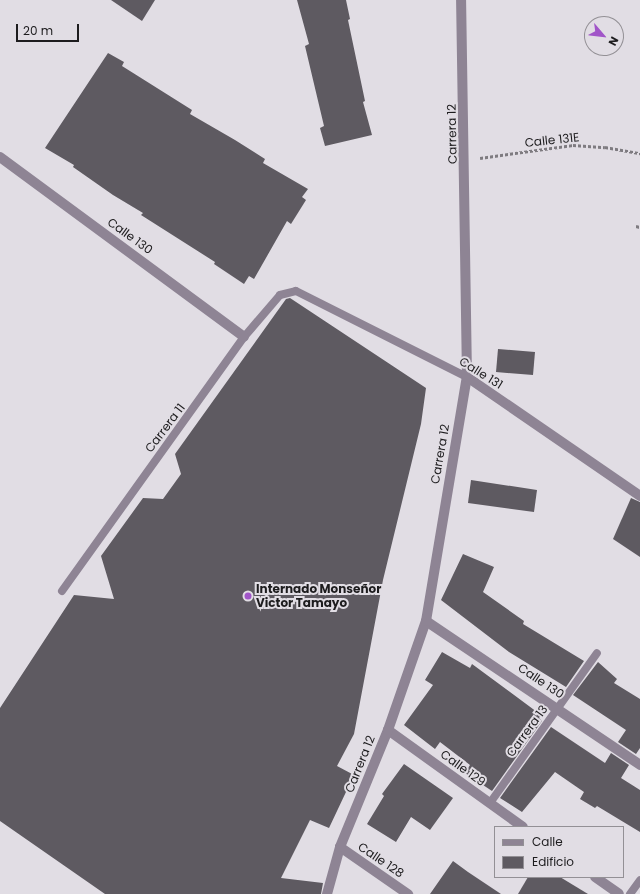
<!DOCTYPE html>
<meta charset="utf-8">
<style>
body{margin:0}
#map{position:relative;width:640px;height:894px;overflow:hidden;background:#e1dde4;font-family:Poppins,sans-serif}
div>[style]{position:absolute}
.building>*{inset:0;background:#5e5a61}
.path>*{height:2.5px;margin-top:-1.25px;transform-origin:0;background:repeating-linear-gradient(90deg,#7e7b80 0 3px,transparent 0 5px)}
.service>*{height:8px;margin:-4px;padding:0 4px;transform-origin:4px;border-radius:4px;background:#8e8494}
.minor>*{height:10px;margin:-5px;padding:0 5px;transform-origin:5px;border-radius:5px;background:#8e8494}
.dots>*{width:11px;height:11px;translate:-50% -50%;box-sizing:border-box;border:2px solid #e1dde4;border-radius:50%}
span{translate:-50% -50%;white-space:nowrap;text-align:center;line-height:1.15;-webkit-text-stroke:4px #e1dde4;paint-order:stroke}
.street-label{font-size:12px;color:#1d1c1e}
.poi-label{font-size:12px;color:#1d1c1e;font-weight:700}
.left{translate:0 -50%;text-align:left}
.legend{position:absolute;left:494px;top:826px;width:130px;height:52px;box-sizing:border-box;background:#e1dde4;border:1px solid #939095;margin:0;padding:5px 7px;list-style:none;font-size:12px;color:#1d1c1e}
.legend li{display:flex;align-items:center;gap:8px;height:20px}
.legend b{width:20px;border:1px solid #939095}
.north{position:absolute;left:584px;top:16px;width:40px;height:40px;box-sizing:border-box;background:#e1dde4;border:1px solid #939095;border-radius:50%;rotate:118deg;font-size:11px;font-weight:700;line-height:16px;text-align:center;color:#1d1c1e}
.north::after{content:'';display:block;margin:auto;width:14px;height:18px;background:#a155c8;clip-path:polygon(50% 0,100% 100%,50% 72%,0 100%)}
.scale{position:absolute;left:16px;top:24px;width:63px;height:18px;box-sizing:border-box;border:2px solid #1d1c1e;border-top:0;padding-left:5px;font-size:12px;line-height:14px;white-space:nowrap;color:#1d1c1e;-webkit-text-stroke:3px #e1dde4;paint-order:stroke}
</style>
<div id="map">
<div class="building">
<i style="clip-path:polygon(111px 0,155px 0,142px 21px)"></i>
<i style="clip-path:polygon(297px 0,346px 0,350px 19px,348px 20px,365px 101px,363px 102px,372px 135px,325px 146px,320px 128px,324px 126px,305px 46px,309px 44px)"></i>
<i style="clip-path:polygon(108px 53px,124px 62px,122px 66px,192px 110px,190px 114px,235px 140px,265px 159px,263px 163px,308px 189px,302px 197px,306px 200px,291px 224px,287px 221px,254px 279px,249px 276px,244px 284px,214px 264px,215px 262px,141px 215px,143px 213px,113px 195px,73px 167px,74px 165px,45px 148px)"></i>
<i style="clip-path:polygon(290px 298px,426px 388px,421px 424px,383px 580px,354px 734px,337px 766px,354px 775px,329px 828px,310px 820px,281px 878px,323px 883px,321px 894px,105px 894px,0 821px,0 708px,74px 595px,114px 599px,101px 556px,143px 498px,163px 499px,181px 474px,175px 454px,286px 299px)"></i>
<i style="clip-path:polygon(498px 349px,535px 352px,533px 375px,496px 372px)"></i>
<i style="clip-path:polygon(471px 480px,537px 490px,534px 512px,468px 503px)"></i>
<i style="clip-path:polygon(631px 498px,640px 502px,640px 557px,613px 539px)"></i>
<i style="clip-path:polygon(463px 554px,494px 567px,483px 592px,524px 621px,523px 624px,584px 661px,566px 687px,509px 652px,441px 600px)"></i>
<i style="clip-path:polygon(442px 652px,470px 668px,472px 664px,541px 715px,539px 718px,542px 721px,492px 791px,465px 773px,470px 765px,440px 742px,435px 749px,404px 725px,433px 685px,425px 680px)"></i>
<i style="clip-path:polygon(598px 662px,617px 679px,614px 683px,640px 699px,640px 748px,636px 754px,618px 742px,626px 730px,573px 695px)"></i>
<i style="clip-path:polygon(551px 727px,605px 763px,611px 753px,629px 765px,621px 778px,640px 790px,640px 832px,597px 806px,595px 808px,580px 799px,584px 792px,555px 772px,522px 812px,500px 798px)"></i>
<i style="clip-path:polygon(404px 764px,453px 798px,430px 830px,411px 817px,396px 842px,367px 824px,384px 796px,382px 794px)"></i>
<i style="clip-path:polygon(453px 861px,468px 872px,501px 894px,430px 894px)"></i>
<i style="clip-path:polygon(528px 877px,560px 877px,588px 894px,518px 894px)"></i>
</div>
<div class="path">
<i style="left:480px;top:158px;width:94px;rotate:-8deg"></i>
<i style="left:573px;top:145px;width:32px;rotate:4deg"></i>
<i style="left:605px;top:147px;width:36px;rotate:10deg"></i>
<i style="left:636px;top:226px;width:4px;rotate:14deg"></i>
</div>
<div class="service">
<i style="left:62px;top:591px;width:312px;rotate:-54.4deg"></i>
<i style="left:244px;top:337px;width:55px;rotate:-49.4deg"></i>
<i style="left:280px;top:295px;width:16px;rotate:-14deg"></i>
<i style="left:296px;top:291px;width:191px;rotate:26.7deg"></i>
<i style="left:490px;top:803px;width:184px;rotate:-54.5deg"></i>
<i style="left:630px;top:894px;width:17px;rotate:-54deg"></i>
</div>
<div class="minor">
<i style="left:0;top:157px;width:303px;rotate:36.4deg"></i>
<i style="left:467px;top:377px;width:210px;rotate:34.5deg"></i>
<i style="left:426px;top:621px;width:258px;rotate:33.9deg"></i>
<i style="left:388px;top:730px;width:166px;rotate:35.7deg"></i>
<i style="left:340px;top:847px;width:83px;rotate:34.7deg"></i>
<i style="left:595px;top:877px;width:29px;rotate:35deg"></i>
<i style="left:327px;top:894px;width:49px;rotate:-74.5deg"></i>
<i style="left:340px;top:847px;width:126px;rotate:-67.7deg"></i>
<i style="left:388px;top:730px;width:115px;rotate:-70.8deg"></i>
<i style="left:426px;top:621px;width:247px;rotate:-80.5deg"></i>
<i style="left:467px;top:377px;width:377px;rotate:-90.9deg"></i>
</div>
<div class="dots">
<i style="left:248px;top:596px;background:#a155c8"></i>
</div>
<div class="street-label">
<span style="left:452px;top:134px;rotate:-91deg">Carrera 12</span>
<span style="left:552px;top:140px;rotate:-6deg">Calle 131E</span>
<span style="left:130px;top:236px;rotate:36deg">Calle 130</span>
<span style="left:481px;top:373px;rotate:32deg">Calle 131</span>
<span style="left:165px;top:428px;rotate:-53deg">Carrera 11</span>
<span style="left:440px;top:454px;rotate:-80deg">Carrera 12</span>
<span style="left:541px;top:681px;rotate:34deg">Calle 130</span>
<span style="left:527px;top:731px;rotate:-54deg">Carrera 13</span>
<span style="left:360px;top:764px;rotate:-68deg">Carrera 12</span>
<span style="left:463px;top:768px;rotate:36deg">Calle 129</span>
<span style="left:381px;top:860px;rotate:34deg">Calle 128</span>
</div>
<div class="poi-label">
<span class="left" style="left:256px;top:596px">Internado Monseñor<br>Victor Tamayo</span>
</div>
<ul class="legend">
<li><b style="height:5px;background:#8e8494"></b>Calle</li>
<li><b style="height:11px;background:#5e5a61"></b>Edificio</li>
</ul>
<div class="north">N</div>
<div class="scale">20 m</div>
</div>
